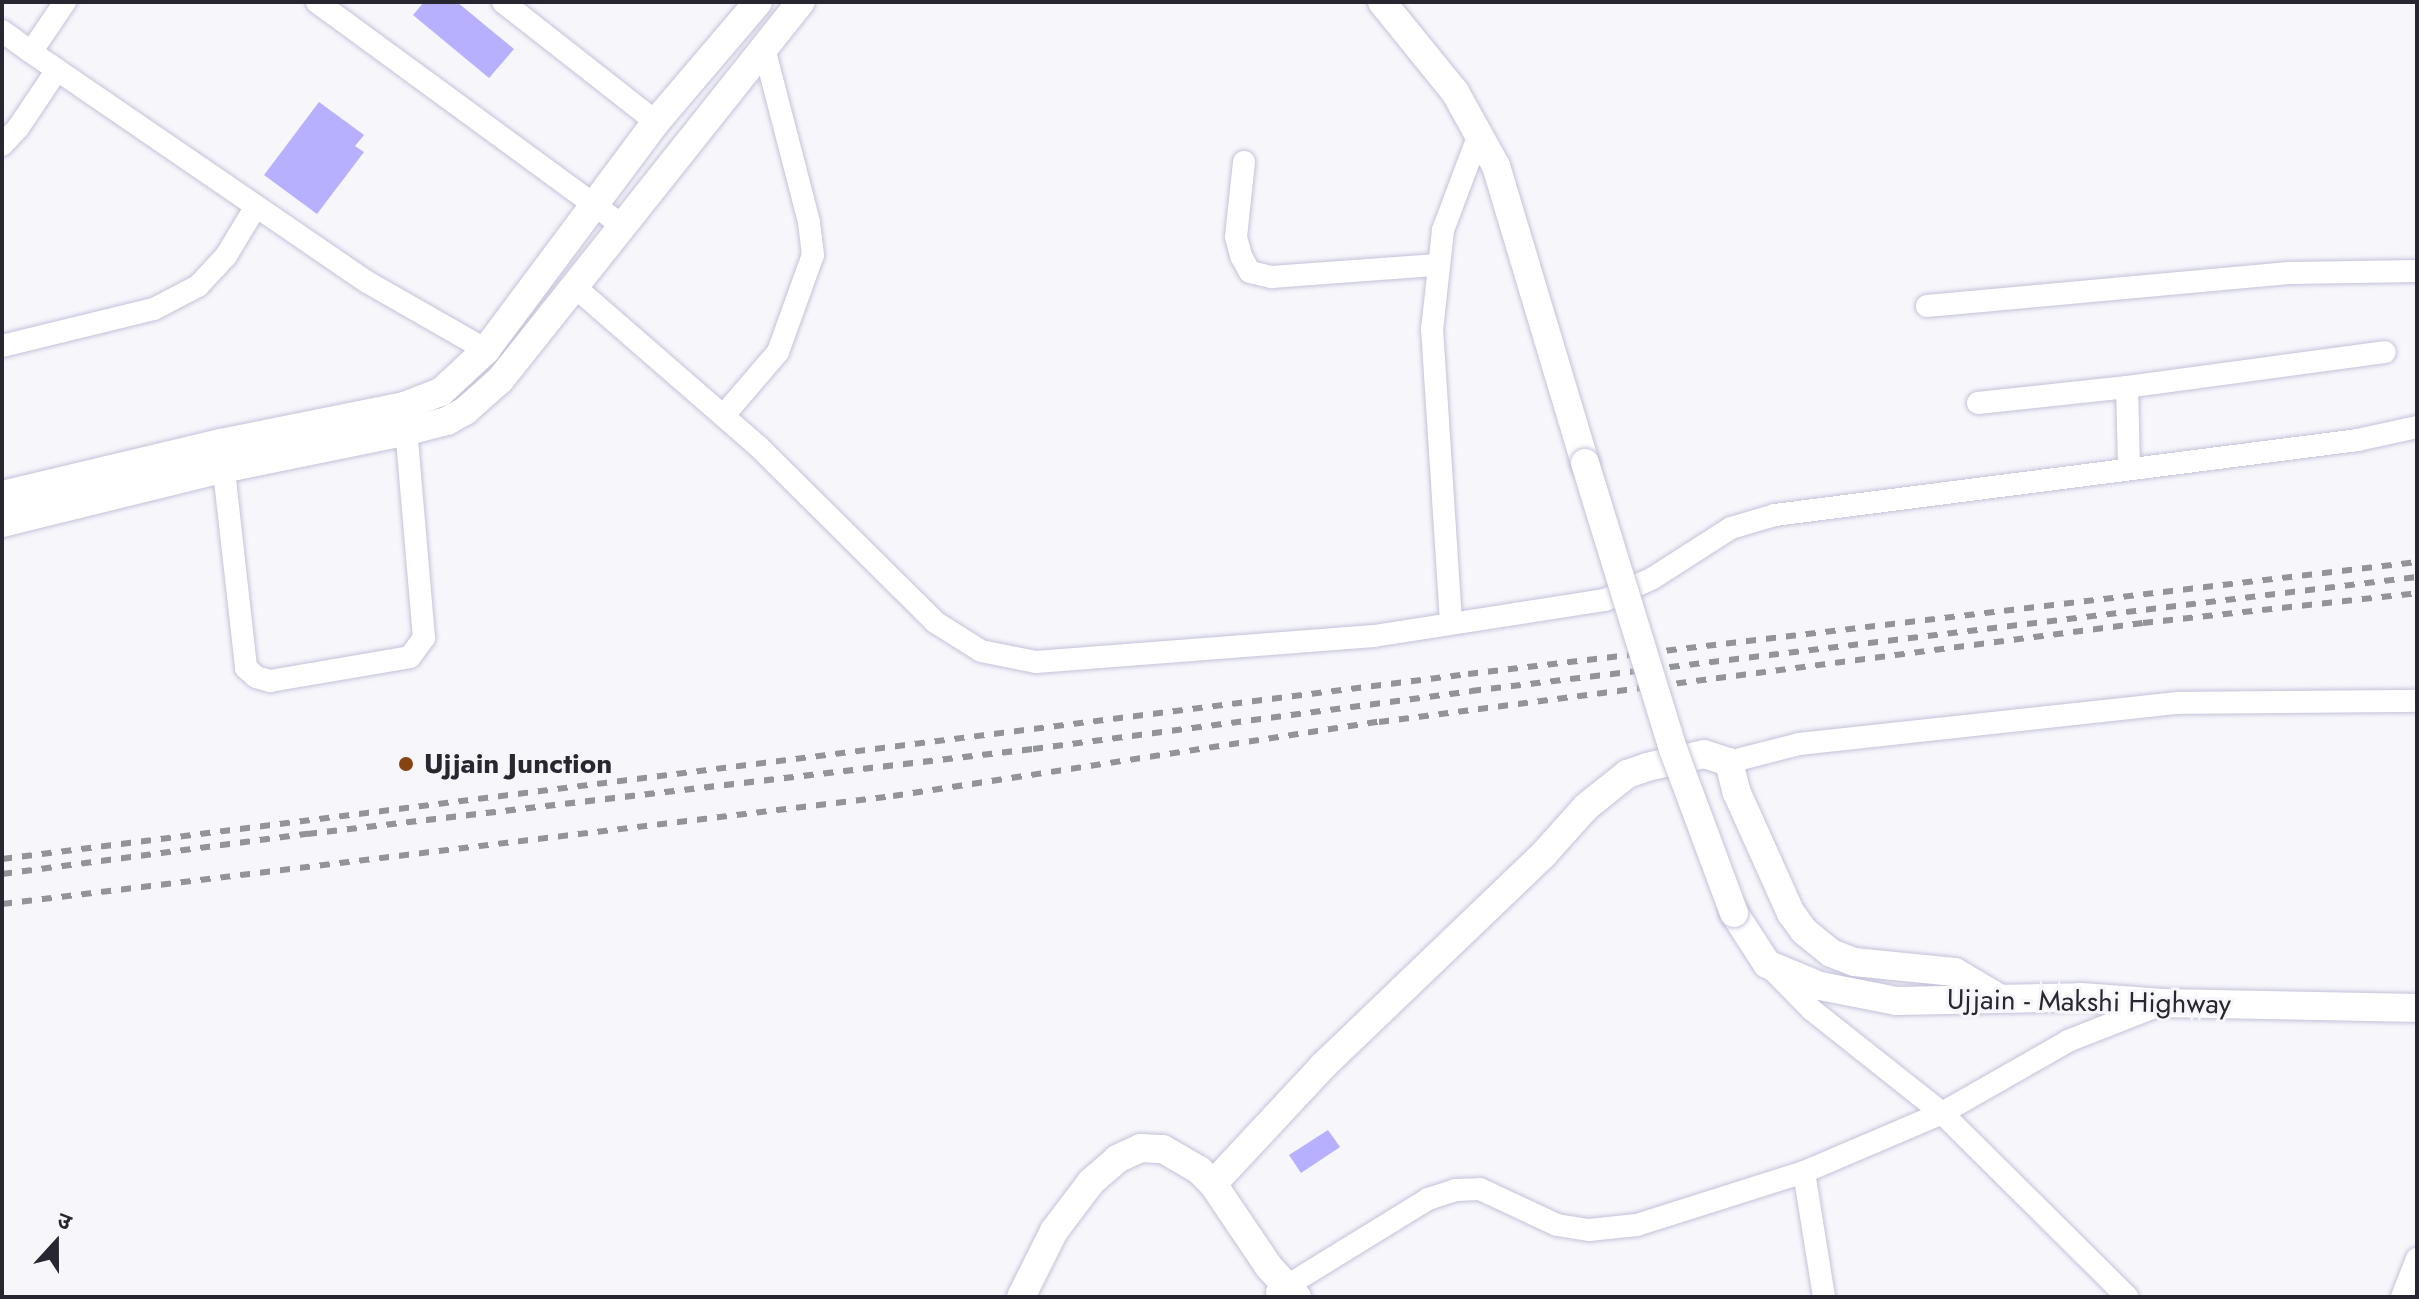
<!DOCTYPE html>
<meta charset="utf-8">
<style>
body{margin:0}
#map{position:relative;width:2419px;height:1299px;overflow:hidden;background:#f6f6fb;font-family:Jost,"Noto Sans Devanagari",sans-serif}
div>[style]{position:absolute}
.building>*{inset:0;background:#b6b0ff}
.roads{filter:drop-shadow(0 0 2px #c3c2da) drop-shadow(0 0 2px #c3c2da)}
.minor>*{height:22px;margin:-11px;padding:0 11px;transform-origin:11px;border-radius:11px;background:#fff}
.major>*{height:28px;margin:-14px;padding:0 14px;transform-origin:14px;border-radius:14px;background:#fff}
.rail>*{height:6px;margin-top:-3px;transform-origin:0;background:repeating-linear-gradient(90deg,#93939a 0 10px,transparent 0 20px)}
.bridges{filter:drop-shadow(0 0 2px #c3c2da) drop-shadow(0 0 2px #c3c2da)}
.major-bridge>*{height:28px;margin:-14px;padding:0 14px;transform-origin:14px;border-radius:14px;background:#fff}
.dots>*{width:22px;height:22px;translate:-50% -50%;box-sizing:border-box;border:4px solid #f6f6fb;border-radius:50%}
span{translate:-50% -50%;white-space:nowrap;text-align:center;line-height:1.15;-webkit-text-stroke:6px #f6f6fb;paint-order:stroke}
.poi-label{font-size:28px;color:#282731;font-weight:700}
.left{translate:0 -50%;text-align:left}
.street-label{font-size:28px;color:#282731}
.frame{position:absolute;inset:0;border:4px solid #282731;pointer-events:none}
.north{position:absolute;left:16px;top:1203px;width:80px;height:80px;-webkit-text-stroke:6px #f6f6fb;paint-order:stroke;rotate:21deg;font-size:22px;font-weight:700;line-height:32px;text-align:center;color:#282731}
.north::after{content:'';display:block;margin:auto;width:28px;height:36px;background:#282731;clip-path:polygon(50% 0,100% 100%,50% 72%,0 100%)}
</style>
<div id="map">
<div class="building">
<i style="clip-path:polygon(424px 2px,457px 2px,514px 49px,489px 78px,413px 15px)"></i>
<i style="clip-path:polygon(319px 102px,364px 135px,355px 146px,364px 152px,317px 214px,264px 175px)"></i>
<i style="clip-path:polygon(1328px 1130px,1340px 1147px,1301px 1173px,1289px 1155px)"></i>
</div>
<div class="roads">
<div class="minor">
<i style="left:65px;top:2px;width:60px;rotate:124.2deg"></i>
<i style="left:31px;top:52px;width:407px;rotate:34.4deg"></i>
<i style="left:367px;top:282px;width:137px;rotate:29.7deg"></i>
<i style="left:317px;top:2px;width:379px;rotate:36.2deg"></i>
<i style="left:503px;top:2px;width:194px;rotate:38.1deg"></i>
<i style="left:2px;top:31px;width:36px;rotate:36deg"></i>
<i style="left:2px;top:145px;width:23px;rotate:-47deg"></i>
<i style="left:18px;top:128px;width:70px;rotate:-56.1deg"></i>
<i style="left:1244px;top:162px;width:75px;rotate:96.1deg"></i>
<i style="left:1236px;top:237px;width:20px;rotate:75deg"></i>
<i style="left:1241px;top:256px;width:18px;rotate:61deg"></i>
<i style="left:1250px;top:272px;width:23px;rotate:13deg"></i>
<i style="left:1272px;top:277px;width:165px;rotate:-4.2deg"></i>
<i style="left:575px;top:287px;width:242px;rotate:41deg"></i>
<i style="left:758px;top:446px;width:250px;rotate:44.8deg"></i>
<i style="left:935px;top:622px;width:54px;rotate:32.2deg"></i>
<i style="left:981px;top:651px;width:56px;rotate:11.3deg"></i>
<i style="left:1036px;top:662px;width:339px;rotate:-4.4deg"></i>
<i style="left:1374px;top:636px;width:234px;rotate:-8.9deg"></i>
<i style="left:1605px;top:600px;width:53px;rotate:-24.6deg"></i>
<i style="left:1653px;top:578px;width:93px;rotate:-32.7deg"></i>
<i style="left:1731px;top:528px;width:46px;rotate:-16.5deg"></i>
<i style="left:1775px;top:515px;width:588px;rotate:-7.33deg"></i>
<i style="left:2358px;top:440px;width:60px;rotate:-12.4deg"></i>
<i style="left:1927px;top:306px;width:366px;rotate:-5.2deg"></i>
<i style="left:2292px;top:273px;width:125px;rotate:-0.9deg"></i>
<i style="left:2px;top:346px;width:156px;rotate:-13.7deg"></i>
<i style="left:154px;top:309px;width:50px;rotate:-27.6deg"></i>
<i style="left:198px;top:286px;width:41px;rotate:-47deg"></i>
<i style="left:226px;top:256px;width:56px;rotate:-58.9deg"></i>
<i style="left:1978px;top:403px;width:150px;rotate:-6.1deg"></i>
<i style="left:724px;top:415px;width:83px;rotate:-49.4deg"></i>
<i style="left:778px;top:352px;width:103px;rotate:-70.2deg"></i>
<i style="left:813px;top:255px;width:33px;rotate:-97deg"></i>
<i style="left:809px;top:222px;width:180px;rotate:-104.5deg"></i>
<i style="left:222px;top:453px;width:216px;rotate:83.6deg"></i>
<i style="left:246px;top:668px;width:13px;rotate:42deg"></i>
<i style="left:256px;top:677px;width:15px;rotate:16deg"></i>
<i style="left:270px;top:681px;width:142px;rotate:-9.7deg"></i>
<i style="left:410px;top:657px;width:24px;rotate:-54deg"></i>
<i style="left:424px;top:638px;width:224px;rotate:-94.9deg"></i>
<i style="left:2129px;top:467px;width:80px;rotate:-91.4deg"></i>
<i style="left:2127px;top:387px;width:260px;rotate:-7.7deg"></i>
<i style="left:1451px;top:622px;width:293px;rotate:-93.7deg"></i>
<i style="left:1432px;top:330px;width:101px;rotate:-83.7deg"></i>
<i style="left:1443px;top:230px;width:103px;rotate:-69.4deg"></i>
<i style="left:1729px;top:762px;width:72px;rotate:-14.4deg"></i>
<i style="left:1799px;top:744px;width:381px;rotate:-6.2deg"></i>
<i style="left:2178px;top:703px;width:239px;rotate:-0.5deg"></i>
<i style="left:1770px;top:967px;width:60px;rotate:45.7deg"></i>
<i style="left:1812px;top:1010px;width:166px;rotate:38.4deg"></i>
<i style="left:1942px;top:1113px;width:261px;rotate:44.8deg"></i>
<i style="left:1804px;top:1172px;width:127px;rotate:80.9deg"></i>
<i style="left:1277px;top:1292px;width:177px;rotate:-31.6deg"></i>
<i style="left:1428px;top:1199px;width:28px;rotate:-18deg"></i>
<i style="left:1455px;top:1190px;width:25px;rotate:-2deg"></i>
<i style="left:1480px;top:1189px;width:85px;rotate:25.1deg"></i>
<i style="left:1557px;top:1225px;width:32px;rotate:9deg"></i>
<i style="left:1589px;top:1230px;width:48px;rotate:-5.9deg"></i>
<i style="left:1637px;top:1225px;width:175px;rotate:-17.6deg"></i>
<i style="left:1804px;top:1172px;width:150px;rotate:-23.1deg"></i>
<i style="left:1942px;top:1113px;width:145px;rotate:-29.7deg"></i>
<i style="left:2068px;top:1041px;width:101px;rotate:-21.5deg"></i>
<i style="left:2402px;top:1297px;width:41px;rotate:-68.5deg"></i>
</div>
<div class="major">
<i style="left:1382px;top:2px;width:116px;rotate:51deg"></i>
<i style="left:1455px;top:92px;width:85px;rotate:61deg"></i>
<i style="left:1496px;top:166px;width:310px;rotate:73.3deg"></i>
<i style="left:2px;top:495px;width:225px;rotate:-13.4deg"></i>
<i style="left:221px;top:443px;width:187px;rotate:-11.4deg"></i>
<i style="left:404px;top:406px;width:40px;rotate:-21deg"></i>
<i style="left:441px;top:392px;width:62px;rotate:-43deg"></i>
<i style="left:486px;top:350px;width:284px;rotate:-53.3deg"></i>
<i style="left:656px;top:122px;width:157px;rotate:-49.6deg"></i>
<i style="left:2px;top:523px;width:227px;rotate:-13.8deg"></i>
<i style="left:222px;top:469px;width:190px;rotate:-11.5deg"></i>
<i style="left:408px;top:431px;width:40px;rotate:-14.4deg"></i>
<i style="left:447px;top:421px;width:21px;rotate:-29deg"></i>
<i style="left:465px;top:411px;width:47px;rotate:-41.5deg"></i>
<i style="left:500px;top:380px;width:483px;rotate:-51.5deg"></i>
<i style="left:1734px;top:913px;width:61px;rotate:57.1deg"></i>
<i style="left:1767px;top:964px;width:57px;rotate:22.5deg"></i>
<i style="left:1820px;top:986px;width:78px;rotate:11deg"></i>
<i style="left:1897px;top:1001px;width:184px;rotate:-1.2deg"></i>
<i style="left:2081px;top:997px;width:82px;rotate:4.2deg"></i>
<i style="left:2163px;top:1003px;width:254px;rotate:1.1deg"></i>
<i style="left:1213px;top:1184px;width:161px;rotate:-47deg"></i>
<i style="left:1323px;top:1066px;width:305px;rotate:-43.8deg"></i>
<i style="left:1543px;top:855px;width:64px;rotate:-48.1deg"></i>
<i style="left:1586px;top:807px;width:53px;rotate:-38.8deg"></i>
<i style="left:1627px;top:774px;width:21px;rotate:-19deg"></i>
<i style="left:1647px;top:767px;width:58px;rotate:-12.8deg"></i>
<i style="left:1704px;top:754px;width:26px;rotate:18deg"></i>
<i style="left:1729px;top:762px;width:32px;rotate:76deg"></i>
<i style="left:1737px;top:793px;width:132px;rotate:65.8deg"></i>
<i style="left:1791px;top:913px;width:22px;rotate:54deg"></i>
<i style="left:1804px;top:931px;width:35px;rotate:39deg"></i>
<i style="left:1831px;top:953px;width:25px;rotate:21deg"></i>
<i style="left:1854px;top:962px;width:101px;rotate:5.7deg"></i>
<i style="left:1955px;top:972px;width:49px;rotate:30.8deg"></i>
<i style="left:1021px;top:1297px;width:74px;rotate:-63.4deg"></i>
<i style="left:1054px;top:1231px;width:61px;rotate:-52.9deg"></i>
<i style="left:1091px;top:1182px;width:35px;rotate:-41deg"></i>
<i style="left:1117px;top:1159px;width:26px;rotate:-25deg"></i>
<i style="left:1141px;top:1148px;width:22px;rotate:3deg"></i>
<i style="left:1163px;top:1149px;width:42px;rotate:30.3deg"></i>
<i style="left:1199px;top:1170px;width:20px;rotate:45deg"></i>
<i style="left:1213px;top:1184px;width:100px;rotate:56deg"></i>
<i style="left:1269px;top:1267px;width:41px;rotate:47deg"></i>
</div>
</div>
<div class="rail">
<i style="left:2px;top:859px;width:1478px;rotate:-7.19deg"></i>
<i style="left:1468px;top:674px;width:956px;rotate:-6.73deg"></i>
<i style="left:2px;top:874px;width:308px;rotate:-7.5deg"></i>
<i style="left:307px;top:834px;width:731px;rotate:-6.68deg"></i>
<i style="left:1033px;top:749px;width:442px;rotate:-7.5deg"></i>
<i style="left:1471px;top:691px;width:953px;rotate:-6.87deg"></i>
<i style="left:2px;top:904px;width:898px;rotate:-6.91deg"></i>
<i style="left:893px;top:796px;width:492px;rotate:-8.7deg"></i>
<i style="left:1379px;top:722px;width:770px;rotate:-7.38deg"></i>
<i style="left:2143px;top:623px;width:276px;rotate:-6.2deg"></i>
</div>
<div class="bridges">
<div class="major-bridge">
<i style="left:1585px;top:463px;width:299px;rotate:72.9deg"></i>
<i style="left:1673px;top:749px;width:175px;rotate:69.6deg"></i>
</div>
</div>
<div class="dots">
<i style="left:406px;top:764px;background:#864412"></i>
</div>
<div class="poi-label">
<span class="left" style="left:424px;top:764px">Ujjain Junction</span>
</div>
<div class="street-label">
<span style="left:2089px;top:1002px;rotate:1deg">Ujjain - Makshi Highway</span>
</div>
<div class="frame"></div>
<div class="north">उ</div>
</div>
